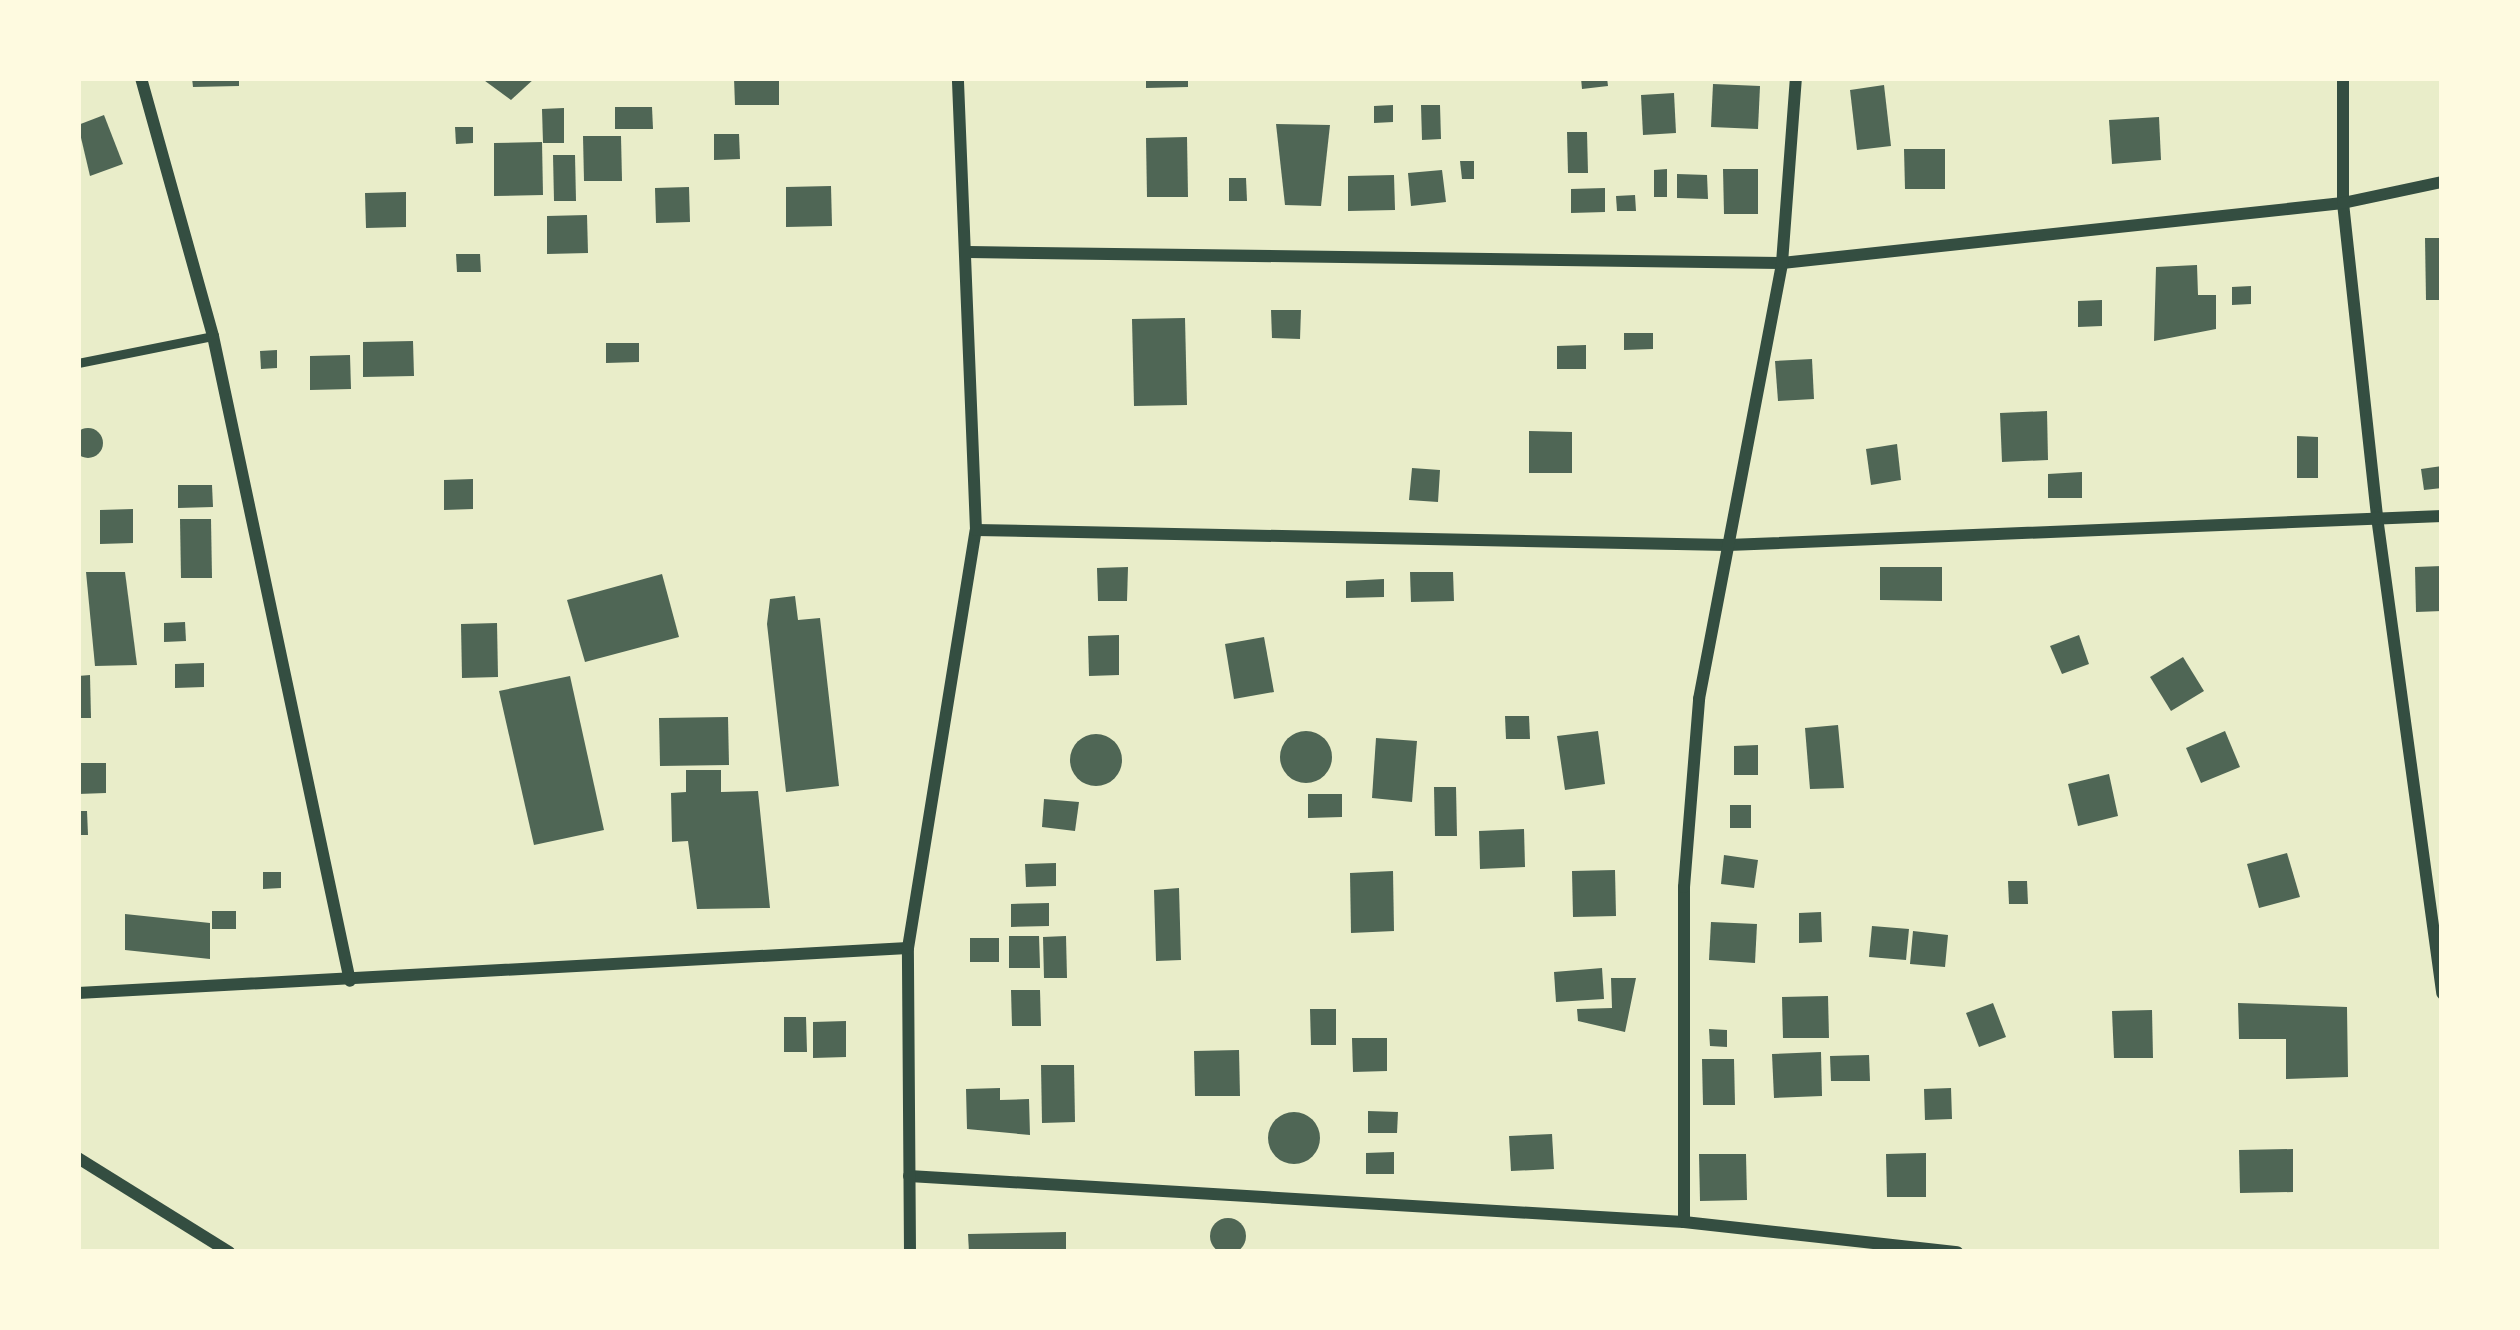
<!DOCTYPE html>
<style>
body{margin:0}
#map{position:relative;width:2520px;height:1330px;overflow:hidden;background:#e9edc9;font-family:Overpass,sans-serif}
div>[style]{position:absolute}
.building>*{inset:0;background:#4f6655}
.round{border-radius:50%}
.service>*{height:9px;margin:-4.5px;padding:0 4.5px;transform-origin:4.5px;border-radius:4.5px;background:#344e41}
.minor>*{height:12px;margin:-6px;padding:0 6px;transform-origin:6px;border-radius:6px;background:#344e41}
span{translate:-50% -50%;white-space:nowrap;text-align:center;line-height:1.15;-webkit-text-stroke:12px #fefae0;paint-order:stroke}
.frame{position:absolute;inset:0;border:81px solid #fefae0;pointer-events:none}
</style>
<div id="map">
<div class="building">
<i style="clip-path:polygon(192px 78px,239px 78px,239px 86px,193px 87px)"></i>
<i style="clip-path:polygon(481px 78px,535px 78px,511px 100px)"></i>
<i style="clip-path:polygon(734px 78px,779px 78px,779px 105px,735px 105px)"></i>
<i style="clip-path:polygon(1146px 78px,1188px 78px,1188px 87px,1146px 88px)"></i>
<i style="clip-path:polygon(1581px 78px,1607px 78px,1608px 86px,1582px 89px)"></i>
<i style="clip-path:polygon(1713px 84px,1760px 86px,1758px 129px,1711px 127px)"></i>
<i style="clip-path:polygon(1884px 85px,1891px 146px,1857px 150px,1850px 90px)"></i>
<i style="clip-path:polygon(1674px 93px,1676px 133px,1643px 135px,1641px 95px)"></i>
<i style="clip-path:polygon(1393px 105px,1393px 122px,1374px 123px,1374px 106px)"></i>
<i style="clip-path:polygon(1421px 105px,1440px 105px,1441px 139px,1422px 140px)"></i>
<i style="clip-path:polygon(615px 107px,652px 107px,653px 129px,615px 129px)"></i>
<i style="clip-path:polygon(564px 108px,564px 143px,543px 143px,542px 109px)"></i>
<i style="clip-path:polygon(104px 115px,123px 164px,90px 176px,78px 125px)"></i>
<i style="clip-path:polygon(2159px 117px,2161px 160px,2112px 164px,2109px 120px)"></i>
<i style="clip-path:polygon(1276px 124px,1330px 125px,1321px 206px,1285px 205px)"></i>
<i style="clip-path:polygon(455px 127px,473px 127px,473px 143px,456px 144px)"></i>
<i style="clip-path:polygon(1567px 132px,1587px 132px,1588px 173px,1568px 173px)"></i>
<i style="clip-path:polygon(714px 134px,739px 134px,740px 159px,714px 160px)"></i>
<i style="clip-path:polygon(583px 136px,621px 136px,622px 181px,584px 181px)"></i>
<i style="clip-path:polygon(1187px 137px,1188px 197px,1147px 197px,1146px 138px)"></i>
<i style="clip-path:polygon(542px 142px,543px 195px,494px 196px,494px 143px)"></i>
<i style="clip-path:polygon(1904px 149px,1945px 149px,1945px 189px,1905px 189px)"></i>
<i style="clip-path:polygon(553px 155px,575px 155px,576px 201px,554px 201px)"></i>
<i style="clip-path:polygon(1460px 161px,1474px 161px,1474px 179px,1462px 179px)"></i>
<i style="clip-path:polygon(1667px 169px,1667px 197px,1654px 197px,1654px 170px)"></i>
<i style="clip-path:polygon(1723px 169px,1758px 169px,1758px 214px,1724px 214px)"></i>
<i style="clip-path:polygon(1442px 170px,1446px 202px,1411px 206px,1408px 173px)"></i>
<i style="clip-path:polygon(1677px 174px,1707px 175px,1708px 199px,1677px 198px)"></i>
<i style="clip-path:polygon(1394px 175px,1395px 210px,1348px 211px,1348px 176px)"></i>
<i style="clip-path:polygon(1229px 178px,1246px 178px,1247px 201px,1229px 201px)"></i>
<i style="clip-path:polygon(831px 186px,832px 226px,786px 227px,786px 187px)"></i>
<i style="clip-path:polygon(689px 187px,690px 222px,656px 223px,655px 188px)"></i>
<i style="clip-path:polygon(1605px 188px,1605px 212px,1571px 213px,1571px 189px)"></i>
<i style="clip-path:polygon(406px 192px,406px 227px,366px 228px,365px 193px)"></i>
<i style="clip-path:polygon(1635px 195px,1636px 211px,1617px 211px,1616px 196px)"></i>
<i style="clip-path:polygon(587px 215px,588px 253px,547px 254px,547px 216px)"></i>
<i style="clip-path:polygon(2425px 238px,2442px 238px,2442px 300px,2426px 300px)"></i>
<i style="clip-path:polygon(456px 254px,480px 254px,481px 272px,457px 272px)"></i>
<i style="clip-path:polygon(2197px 265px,2198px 295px,2216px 295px,2216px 329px,2154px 341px,2156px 267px)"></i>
<i style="clip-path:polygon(2251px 286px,2251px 304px,2232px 305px,2232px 287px)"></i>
<i style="clip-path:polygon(2102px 300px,2102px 326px,2078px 327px,2078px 301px)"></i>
<i style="clip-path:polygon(1271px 310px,1301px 310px,1300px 339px,1272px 338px)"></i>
<i style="clip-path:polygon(1185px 318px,1187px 405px,1134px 406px,1132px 319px)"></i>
<i style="clip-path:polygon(1624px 333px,1653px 333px,1653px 349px,1624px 350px)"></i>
<i style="clip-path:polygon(413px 341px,414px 376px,363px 377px,363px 342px)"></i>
<i style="clip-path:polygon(606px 343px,639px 343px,639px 362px,606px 363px)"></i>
<i style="clip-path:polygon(1586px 345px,1586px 369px,1557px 369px,1557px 346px)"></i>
<i style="clip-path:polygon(277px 350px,277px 368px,261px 369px,260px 351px)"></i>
<i style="clip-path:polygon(350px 355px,351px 389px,310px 390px,310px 356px)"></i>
<i style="clip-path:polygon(1812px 359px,1814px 399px,1778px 401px,1775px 361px)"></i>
<i style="clip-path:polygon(2047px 411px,2048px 460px,2002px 462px,2000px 413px)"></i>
<i class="round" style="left:73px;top:428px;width:30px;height:30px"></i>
<i style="clip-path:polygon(1529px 431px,1572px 432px,1572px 473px,1529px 473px)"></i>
<i style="clip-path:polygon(2297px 436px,2318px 437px,2318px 478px,2297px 478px)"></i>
<i style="clip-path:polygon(1897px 444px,1901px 480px,1871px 485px,1866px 449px)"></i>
<i style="clip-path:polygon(2442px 466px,2442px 488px,2424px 490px,2421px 469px)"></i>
<i style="clip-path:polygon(1412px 468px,1440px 470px,1438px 502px,1409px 500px)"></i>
<i style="clip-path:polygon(2082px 472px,2082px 498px,2048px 498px,2048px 474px)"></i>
<i style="clip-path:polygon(473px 479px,473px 509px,444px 510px,444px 480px)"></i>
<i style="clip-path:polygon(178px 485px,212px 485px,213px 507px,178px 508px)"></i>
<i style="clip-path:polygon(133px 509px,133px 543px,100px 544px,100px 510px)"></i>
<i style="clip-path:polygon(180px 519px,211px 519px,212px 578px,181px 578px)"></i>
<i style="clip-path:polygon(2442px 566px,2442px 611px,2416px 612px,2415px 567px)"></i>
<i style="clip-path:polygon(1128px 567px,1127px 601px,1098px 601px,1097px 568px)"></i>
<i style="clip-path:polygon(1880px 567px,1942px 567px,1942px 601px,1880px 600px)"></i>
<i style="clip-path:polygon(86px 572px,125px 572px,137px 665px,95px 666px)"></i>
<i style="clip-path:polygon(1410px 572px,1453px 572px,1454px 601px,1411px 602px)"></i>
<i style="clip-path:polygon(662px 574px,679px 637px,585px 662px,567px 600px)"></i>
<i style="clip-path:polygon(1384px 579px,1384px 597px,1346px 598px,1346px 581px)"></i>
<i style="clip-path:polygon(795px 596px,798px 620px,820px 618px,839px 786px,786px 792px,767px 624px,770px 599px)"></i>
<i style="clip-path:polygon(185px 622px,186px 641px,164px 642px,164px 623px)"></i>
<i style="clip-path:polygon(497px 623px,498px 677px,462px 678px,461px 624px)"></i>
<i style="clip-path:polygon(1119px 635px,1119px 675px,1089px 676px,1088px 636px)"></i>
<i style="clip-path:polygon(2079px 635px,2089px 664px,2062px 674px,2050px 646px)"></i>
<i style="clip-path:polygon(1264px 637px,1274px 692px,1234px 699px,1225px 644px)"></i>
<i style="clip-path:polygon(2183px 657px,2204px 691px,2171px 711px,2150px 677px)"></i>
<i style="clip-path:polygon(204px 663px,204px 687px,175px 688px,175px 664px)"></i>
<i style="clip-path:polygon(90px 675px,91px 718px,78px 718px,78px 676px)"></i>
<i style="clip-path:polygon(570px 676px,604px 830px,534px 845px,499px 691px)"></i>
<i style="clip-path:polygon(1505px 716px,1529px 716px,1530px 739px,1506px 739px)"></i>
<i style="clip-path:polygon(728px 717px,729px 765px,660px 766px,659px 718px)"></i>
<i style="clip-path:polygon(1838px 725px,1844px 788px,1810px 789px,1805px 728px)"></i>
<i style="clip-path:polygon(1598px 731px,1605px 784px,1565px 790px,1557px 736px)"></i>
<i style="clip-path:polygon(2225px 731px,2240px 767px,2201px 783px,2186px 748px)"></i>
<i class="round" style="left:1280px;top:731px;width:52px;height:52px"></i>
<i class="round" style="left:1070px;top:734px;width:52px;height:52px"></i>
<i style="clip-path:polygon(1376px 738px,1417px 741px,1412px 802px,1372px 798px)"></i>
<i style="clip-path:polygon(1758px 745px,1758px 775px,1734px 775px,1734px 746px)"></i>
<i style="clip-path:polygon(78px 763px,106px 763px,106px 793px,78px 794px)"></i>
<i style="clip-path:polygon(686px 770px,721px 770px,721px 792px,758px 791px,770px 908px,697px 909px,688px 841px,672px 842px,671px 793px,686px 792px)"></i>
<i style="clip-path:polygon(2109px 774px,2118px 816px,2078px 826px,2068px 784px)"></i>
<i style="clip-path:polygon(1434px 787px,1456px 787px,1457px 836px,1435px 836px)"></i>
<i style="clip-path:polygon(1308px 794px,1342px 794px,1342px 817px,1308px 818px)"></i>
<i style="clip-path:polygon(1044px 799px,1079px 802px,1075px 831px,1042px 827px)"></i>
<i style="clip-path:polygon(1730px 805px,1751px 805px,1751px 828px,1730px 828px)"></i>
<i style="clip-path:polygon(78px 811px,87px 811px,88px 835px,78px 835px)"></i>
<i style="clip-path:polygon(1524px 829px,1525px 867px,1480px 869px,1479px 831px)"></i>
<i style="clip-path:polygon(2287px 853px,2300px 897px,2259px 908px,2247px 864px)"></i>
<i style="clip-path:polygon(1724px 855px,1758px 860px,1754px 888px,1721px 884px)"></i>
<i style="clip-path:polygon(1056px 863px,1056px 886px,1026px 887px,1025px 864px)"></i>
<i style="clip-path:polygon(1615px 870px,1616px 916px,1573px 917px,1572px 871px)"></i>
<i style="clip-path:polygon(1393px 871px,1394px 931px,1351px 933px,1350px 873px)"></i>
<i style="clip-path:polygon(263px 872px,281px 872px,281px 888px,263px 889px)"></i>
<i style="clip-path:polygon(2008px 881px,2027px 881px,2028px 904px,2009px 904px)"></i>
<i style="clip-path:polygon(1179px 888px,1181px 960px,1156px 961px,1154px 890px)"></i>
<i style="clip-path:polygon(1049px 903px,1049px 926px,1011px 927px,1011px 904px)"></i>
<i style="clip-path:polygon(212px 911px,236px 911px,236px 929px,212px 929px)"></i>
<i style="clip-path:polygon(1821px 912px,1822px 942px,1799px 943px,1799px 913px)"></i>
<i style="clip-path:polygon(125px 914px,210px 923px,210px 959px,125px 950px)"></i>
<i style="clip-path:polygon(1711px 922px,1757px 924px,1755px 963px,1709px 960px)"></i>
<i style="clip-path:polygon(1872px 926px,1909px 929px,1906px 960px,1869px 957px)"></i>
<i style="clip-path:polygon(1913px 931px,1948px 935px,1945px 967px,1910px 964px)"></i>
<i style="clip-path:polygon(1009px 936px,1039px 936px,1040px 968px,1009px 968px)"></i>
<i style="clip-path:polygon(1066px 936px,1067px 978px,1044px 978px,1043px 937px)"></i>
<i style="clip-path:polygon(970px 938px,999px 938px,999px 962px,970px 962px)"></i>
<i style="clip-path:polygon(1602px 968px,1604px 999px,1556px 1002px,1554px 972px)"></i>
<i style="clip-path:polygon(1611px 978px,1636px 978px,1625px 1032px,1578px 1021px,1577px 1009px,1612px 1008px)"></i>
<i style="clip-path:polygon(1011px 990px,1040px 990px,1041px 1026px,1012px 1026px)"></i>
<i style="clip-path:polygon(1828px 996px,1829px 1038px,1783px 1038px,1782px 997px)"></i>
<i style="clip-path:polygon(1993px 1003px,2006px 1037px,1979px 1047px,1966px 1013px)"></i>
<i style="clip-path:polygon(2238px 1003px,2347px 1007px,2348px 1077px,2286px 1079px,2286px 1039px,2239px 1039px)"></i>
<i style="clip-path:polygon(1310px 1009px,1336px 1009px,1336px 1045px,1311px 1045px)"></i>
<i style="clip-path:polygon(2152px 1010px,2153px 1058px,2114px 1058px,2112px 1011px)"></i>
<i style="clip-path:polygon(784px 1017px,806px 1017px,807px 1052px,784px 1052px)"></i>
<i style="clip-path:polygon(846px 1021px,846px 1057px,813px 1058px,813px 1022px)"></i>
<i style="clip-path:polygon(1709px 1029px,1727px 1030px,1727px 1047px,1710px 1046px)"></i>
<i style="clip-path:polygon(1352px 1038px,1387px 1038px,1387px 1071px,1353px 1072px)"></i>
<i style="clip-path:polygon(1239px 1050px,1240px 1096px,1195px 1096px,1194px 1051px)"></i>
<i style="clip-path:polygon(1821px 1052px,1822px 1096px,1774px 1098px,1772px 1054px)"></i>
<i style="clip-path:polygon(1869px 1055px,1870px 1081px,1831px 1081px,1830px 1056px)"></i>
<i style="clip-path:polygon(1702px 1059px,1734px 1059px,1735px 1105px,1703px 1105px)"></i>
<i style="clip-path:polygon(1041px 1065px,1074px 1065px,1075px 1122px,1042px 1123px)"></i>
<i style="clip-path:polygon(1000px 1088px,1000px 1100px,1029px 1099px,1030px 1135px,967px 1129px,966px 1089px)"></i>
<i style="clip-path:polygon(1951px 1088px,1952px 1119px,1925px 1120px,1924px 1089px)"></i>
<i style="clip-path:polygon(1368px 1111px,1398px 1112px,1397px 1133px,1368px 1133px)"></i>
<i class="round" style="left:1268px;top:1112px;width:52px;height:52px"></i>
<i style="clip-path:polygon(1552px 1134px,1554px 1169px,1511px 1171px,1509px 1136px)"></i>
<i style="clip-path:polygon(2293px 1149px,2293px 1192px,2240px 1193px,2239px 1150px)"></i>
<i style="clip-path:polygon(1394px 1152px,1394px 1174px,1366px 1174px,1366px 1153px)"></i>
<i style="clip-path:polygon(1926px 1153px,1926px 1197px,1887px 1197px,1886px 1154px)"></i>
<i style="clip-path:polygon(1699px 1154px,1746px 1154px,1747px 1200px,1700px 1201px)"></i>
<i class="round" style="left:1210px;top:1218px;width:36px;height:36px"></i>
<i style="clip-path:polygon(1066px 1232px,1066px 1252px,969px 1252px,968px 1234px)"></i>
</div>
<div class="service">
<i style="left:78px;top:363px;width:138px;rotate:-11.3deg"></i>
</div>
<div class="minor">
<i style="left:141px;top:78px;width:268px;rotate:74.4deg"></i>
<i style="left:213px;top:336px;width:659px;rotate:78.01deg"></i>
<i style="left:2343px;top:78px;width:125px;rotate:90deg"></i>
<i style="left:2343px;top:203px;width:316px;rotate:83.8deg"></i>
<i style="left:2377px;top:517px;width:481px;rotate:82.2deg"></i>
<i style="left:969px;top:252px;width:813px;rotate:0.78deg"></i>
<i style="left:1782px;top:263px;width:564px;rotate:-6.1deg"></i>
<i style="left:2343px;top:203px;width:101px;rotate:-12deg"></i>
<i style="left:976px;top:530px;width:752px;rotate:1.14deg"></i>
<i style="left:1728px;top:545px;width:715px;rotate:-2.33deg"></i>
<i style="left:78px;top:993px;width:831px;rotate:-3.1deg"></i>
<i style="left:78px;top:1158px;width:178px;rotate:31.9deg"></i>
<i style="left:909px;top:1176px;width:776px;rotate:3.4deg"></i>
<i style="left:1684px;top:1222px;width:275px;rotate:6.3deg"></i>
<i style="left:1684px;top:1222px;width:335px;rotate:-90deg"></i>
<i style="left:1684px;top:887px;width:189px;rotate:-85.4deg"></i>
<i style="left:1699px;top:699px;width:444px;rotate:-79.2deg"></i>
<i style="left:1782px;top:263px;width:186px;rotate:-85.7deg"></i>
<i style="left:910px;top:1252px;width:304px;rotate:-90.4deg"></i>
<i style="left:908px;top:948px;width:423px;rotate:-80.8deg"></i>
<i style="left:976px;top:530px;width:452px;rotate:-92.3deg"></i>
</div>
<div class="frame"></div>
</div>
